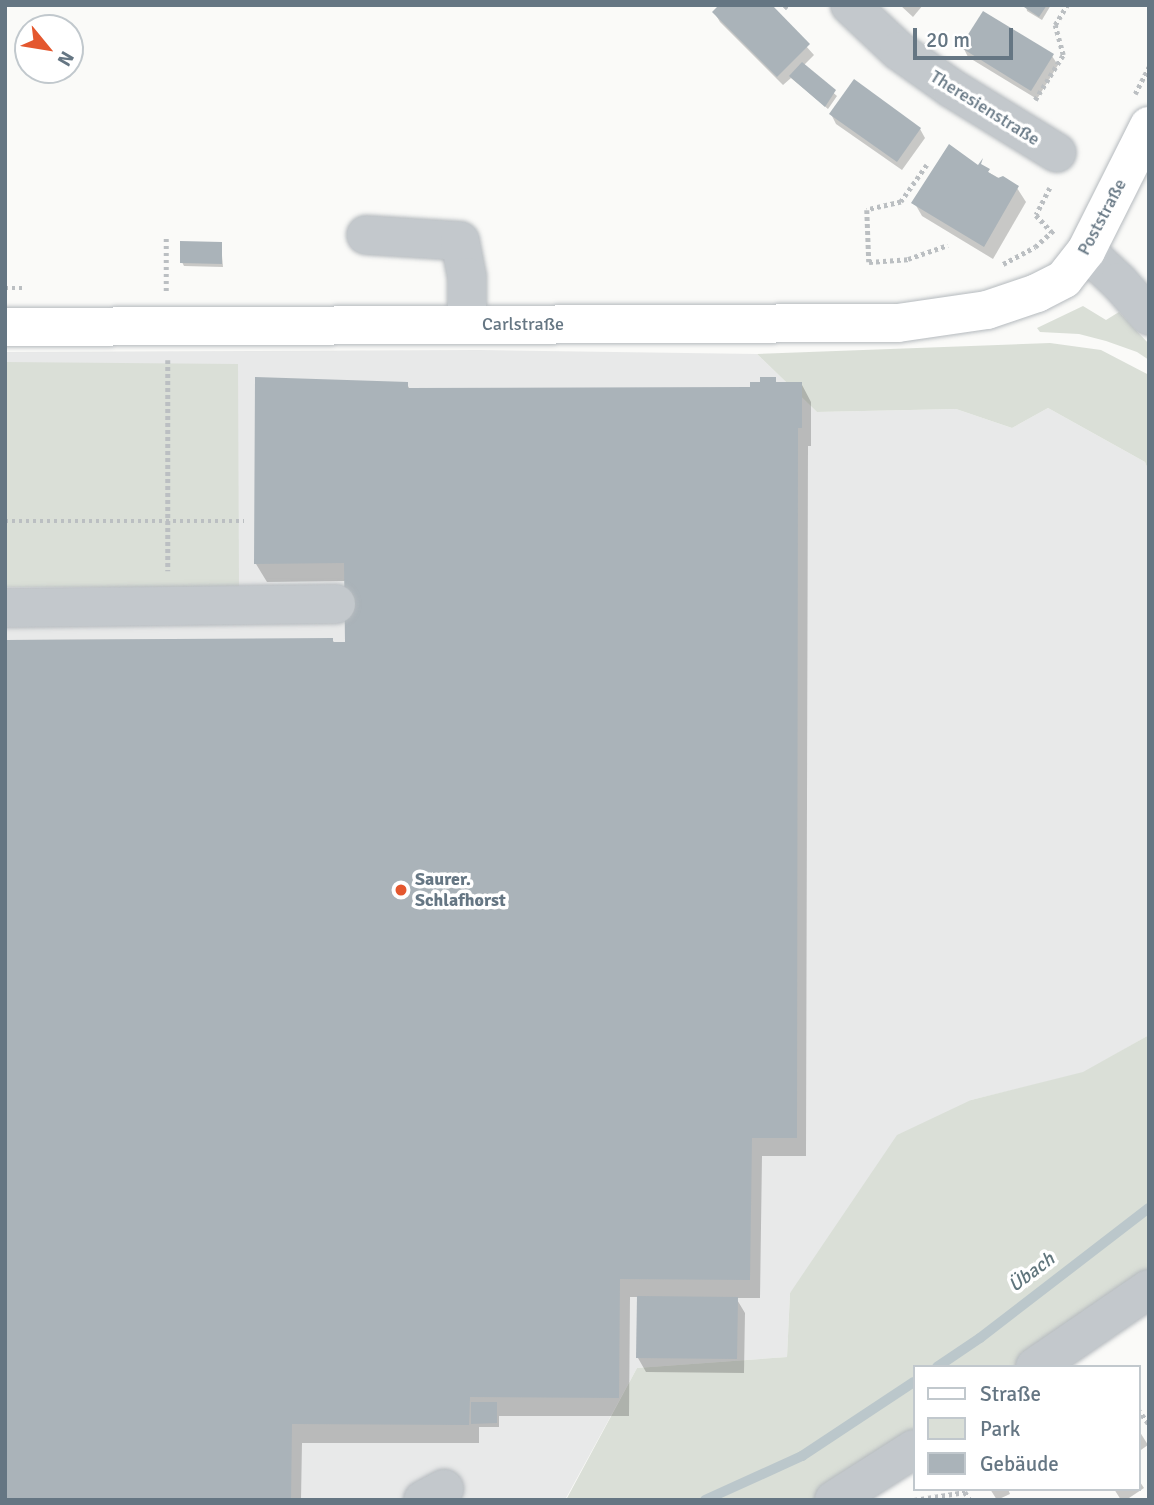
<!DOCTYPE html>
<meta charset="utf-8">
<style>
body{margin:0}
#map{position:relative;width:1154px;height:1505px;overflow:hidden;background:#fafaf8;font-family:Signika,sans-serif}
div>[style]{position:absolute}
.built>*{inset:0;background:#e8e9e9}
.green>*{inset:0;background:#dadfd7}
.shadow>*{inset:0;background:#0003}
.stream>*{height:10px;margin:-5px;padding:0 5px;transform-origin:5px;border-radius:5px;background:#bbc7cb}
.building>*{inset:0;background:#aab3b9}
.path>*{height:4.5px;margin-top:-2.25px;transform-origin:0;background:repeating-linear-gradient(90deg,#bbbfc2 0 3.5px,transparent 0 7px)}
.roads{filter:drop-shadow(0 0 2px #b5babe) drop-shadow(0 0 2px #b5babe)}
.minor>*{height:38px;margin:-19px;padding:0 19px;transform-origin:19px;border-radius:19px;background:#c3c8cc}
.major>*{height:38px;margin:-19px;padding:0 19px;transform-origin:19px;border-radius:19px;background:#fff}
.dots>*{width:19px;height:19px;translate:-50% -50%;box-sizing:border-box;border:4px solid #fff;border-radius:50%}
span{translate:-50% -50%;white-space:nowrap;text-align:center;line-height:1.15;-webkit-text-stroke:7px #fff;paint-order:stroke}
.street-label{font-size:18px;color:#657683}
.poi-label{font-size:18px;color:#657683;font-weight:700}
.left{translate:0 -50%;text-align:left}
.water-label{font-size:19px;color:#60757c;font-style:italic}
.frame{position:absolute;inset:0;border:7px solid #657683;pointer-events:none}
.legend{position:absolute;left:913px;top:1365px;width:228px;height:126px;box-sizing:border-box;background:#fff;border:2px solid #c1c8cd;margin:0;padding:9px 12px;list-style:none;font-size:21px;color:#657683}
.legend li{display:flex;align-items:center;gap:14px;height:35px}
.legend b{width:35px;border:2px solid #c1c8cd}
.north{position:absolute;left:14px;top:14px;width:70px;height:70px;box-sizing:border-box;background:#fff;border:2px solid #c1c8cd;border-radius:50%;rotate:120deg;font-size:19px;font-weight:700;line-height:28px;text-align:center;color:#657683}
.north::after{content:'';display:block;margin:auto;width:24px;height:32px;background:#e4572e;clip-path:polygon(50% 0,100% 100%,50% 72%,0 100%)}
.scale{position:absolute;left:913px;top:28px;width:100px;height:32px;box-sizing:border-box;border:4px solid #657683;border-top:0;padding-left:9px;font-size:21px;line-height:24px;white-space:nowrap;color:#657683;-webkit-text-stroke:5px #fff;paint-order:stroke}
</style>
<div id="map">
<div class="built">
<i style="clip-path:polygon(479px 350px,757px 354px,817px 412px,956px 409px,1012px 428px,1048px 408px,1145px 462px,1149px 472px,1149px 1035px,1083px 1073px,971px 1100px,790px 1293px,787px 1357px,637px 1368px,565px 1500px,5px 1500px,5px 352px)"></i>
</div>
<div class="green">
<i style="clip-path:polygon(1083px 306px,1106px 320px,1119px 312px,1149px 344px,1149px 360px,1137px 352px,1106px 341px,1079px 334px,1040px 332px,1037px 328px)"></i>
<i style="clip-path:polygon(1050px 343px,1101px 350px,1149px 375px,1149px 472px,1145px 462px,1048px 408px,1012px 428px,956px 409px,817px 412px,757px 354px)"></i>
<i style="clip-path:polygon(5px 362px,238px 364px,239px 587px,5px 587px)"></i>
<i style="clip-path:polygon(1149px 1035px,1149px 1274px,1096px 1314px,1016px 1367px,914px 1367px,914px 1434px,814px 1500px,566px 1500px,637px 1368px,787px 1357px,790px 1293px,897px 1135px,971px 1100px,1083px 1072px)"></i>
</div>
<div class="shadow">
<i style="clip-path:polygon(769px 5px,814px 55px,803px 66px,837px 96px,828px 109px,791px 78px,783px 85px,720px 22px,714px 12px)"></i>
<i style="clip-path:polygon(900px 5px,923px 5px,913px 17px)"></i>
<i style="clip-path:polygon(1026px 5px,1051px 5px,1042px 20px,1027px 11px)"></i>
<i style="clip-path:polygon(963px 47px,1052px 56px,1058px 65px,1037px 99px,968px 57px)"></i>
<i style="clip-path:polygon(831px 114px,920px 129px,925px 138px,902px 170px,836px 124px)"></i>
<i style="clip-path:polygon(977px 166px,1017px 188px,1026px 202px,993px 259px,922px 216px,914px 202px)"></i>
<i style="clip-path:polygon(221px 244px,223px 267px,184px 266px,182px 262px)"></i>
<i style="clip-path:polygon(775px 379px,777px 384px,801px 383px,811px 402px,811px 446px,808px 446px,806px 1156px,762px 1156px,760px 1298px,736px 1298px,745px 1313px,744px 1373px,646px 1372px,638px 1358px,639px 1297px,630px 1297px,629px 1416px,499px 1416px,499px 1427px,479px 1427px,479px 1443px,302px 1443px,301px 1500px,5px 1500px,5px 640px,332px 639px,335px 644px,347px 644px,346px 581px,267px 582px,256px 564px,407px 384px,410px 390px,751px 389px)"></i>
<i style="clip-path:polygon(1138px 1429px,1148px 1445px,1138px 1452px)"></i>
<i style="clip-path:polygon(1138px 1479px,1144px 1488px,1126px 1500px,1121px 1500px,1114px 1489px,1138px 1489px)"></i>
<i style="clip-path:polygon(990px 1489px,1008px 1489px,1010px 1494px,997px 1500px)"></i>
</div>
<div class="stream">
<i style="left:937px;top:1367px;width:52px;rotate:-34deg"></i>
<i style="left:980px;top:1338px;width:213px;rotate:-37.6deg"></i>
<i style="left:705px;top:1500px;width:107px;rotate:-24.4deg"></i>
<i style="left:802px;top:1456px;width:134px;rotate:-33.5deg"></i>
</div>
<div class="building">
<i style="clip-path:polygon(719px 5px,772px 5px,810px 44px,777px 77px,712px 12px)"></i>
<i style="clip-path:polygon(1021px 5px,1047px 5px,1039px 17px)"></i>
<i style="clip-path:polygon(983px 11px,1054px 54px,1031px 91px,960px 47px)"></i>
<i style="clip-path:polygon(802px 62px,836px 90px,825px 107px,789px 76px)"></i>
<i style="clip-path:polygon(854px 79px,921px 128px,897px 162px,829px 114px)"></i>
<i style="clip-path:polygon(949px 144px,978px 165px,983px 158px,981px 164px,990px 169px,988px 172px,998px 178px,1003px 176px,1019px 186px,984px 247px,911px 203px)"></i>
<i style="clip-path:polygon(180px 241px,222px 242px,222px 264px,180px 263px)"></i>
<i style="clip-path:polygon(255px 377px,408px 382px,408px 388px,750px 387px,750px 382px,760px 382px,760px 377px,776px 377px,776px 382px,802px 382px,802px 428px,798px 428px,797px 1138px,752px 1138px,750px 1280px,620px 1279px,619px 1398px,470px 1397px,469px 1425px,292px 1424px,291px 1500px,5px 1500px,5px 640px,333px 638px,333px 642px,345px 642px,344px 563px,254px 564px)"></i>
<i style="clip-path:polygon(637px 1296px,738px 1297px,737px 1359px,636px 1358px)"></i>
<i style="clip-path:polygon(471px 1402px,497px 1402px,497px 1423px,471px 1424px)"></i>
</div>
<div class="path">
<i style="left:784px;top:8px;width:4px;rotate:-45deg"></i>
<i style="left:1135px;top:94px;width:30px;rotate:-63deg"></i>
<i style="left:1035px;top:100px;width:53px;rotate:-58.1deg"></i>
<i style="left:1063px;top:55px;width:31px;rotate:-105deg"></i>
<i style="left:1055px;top:25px;width:23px;rotate:-59deg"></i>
<i style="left:927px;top:165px;width:45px;rotate:125.1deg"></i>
<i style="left:901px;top:202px;width:35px;rotate:167deg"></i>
<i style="left:867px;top:210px;width:52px;rotate:87.8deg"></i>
<i style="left:869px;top:262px;width:39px;rotate:-4deg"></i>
<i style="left:908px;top:259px;width:42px;rotate:-19.3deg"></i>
<i style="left:1050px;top:188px;width:30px;rotate:117deg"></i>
<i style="left:1036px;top:215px;width:23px;rotate:47deg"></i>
<i style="left:1003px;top:264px;width:36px;rotate:-28deg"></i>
<i style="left:1035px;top:247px;width:25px;rotate:-42deg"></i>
<i style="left:5px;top:288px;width:17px"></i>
<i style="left:166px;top:291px;width:55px;rotate:-90deg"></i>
<i style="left:168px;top:360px;width:211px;rotate:90deg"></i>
<i style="left:5px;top:521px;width:239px"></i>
<i style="left:1138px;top:1409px;width:19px;rotate:54deg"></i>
<i style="left:914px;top:1500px;width:52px;rotate:-8.9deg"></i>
<i style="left:965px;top:1492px;width:9px;rotate:58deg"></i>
</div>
<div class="roads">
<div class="minor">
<i style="left:850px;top:5px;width:67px;rotate:43.2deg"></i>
<i style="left:899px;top:51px;width:64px;rotate:35.4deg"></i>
<i style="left:951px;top:88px;width:124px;rotate:31.5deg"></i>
<i style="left:366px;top:235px;width:94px;rotate:3.7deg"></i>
<i style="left:460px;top:241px;width:37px;rotate:79deg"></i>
<i style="left:467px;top:277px;width:47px;rotate:90deg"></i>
<i style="left:1086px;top:251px;width:45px;rotate:43.2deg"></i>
<i style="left:1119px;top:282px;width:45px;rotate:48.6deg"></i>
<i style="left:5px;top:608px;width:331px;rotate:-0.7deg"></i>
<i style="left:1035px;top:1367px;width:138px;rotate:-34.4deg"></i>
<i style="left:423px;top:1500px;width:24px;rotate:-28deg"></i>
<i style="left:834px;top:1500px;width:95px;rotate:-32.5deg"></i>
</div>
<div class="major">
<i style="left:5px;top:327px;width:893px;rotate:-0.26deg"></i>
<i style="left:898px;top:323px;width:90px;rotate:-8.3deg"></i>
<i style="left:987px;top:310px;width:53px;rotate:-18.8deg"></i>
<i style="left:1037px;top:293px;width:30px;rotate:-27deg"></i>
<i style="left:1064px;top:279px;width:36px;rotate:-52deg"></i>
<i style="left:1086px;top:251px;width:140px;rotate:-63.3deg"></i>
</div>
</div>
<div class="dots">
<i style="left:401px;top:890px;background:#e4572e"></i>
</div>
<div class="street-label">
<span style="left:985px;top:108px;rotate:32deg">Theresienstraße</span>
<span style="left:1102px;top:217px;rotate:-62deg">Poststraße</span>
<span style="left:523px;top:324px">Carlstraße</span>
</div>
<div class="poi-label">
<span class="left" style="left:415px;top:890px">Saurer.<br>Schlafhorst</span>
</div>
<div class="water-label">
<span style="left:1032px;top:1273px;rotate:-37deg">Übach</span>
</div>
<div class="frame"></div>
<ul class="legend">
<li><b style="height:9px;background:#fff"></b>Straße</li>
<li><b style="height:19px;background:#dadfd7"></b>Park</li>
<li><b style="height:19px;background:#aab3b9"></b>Gebäude</li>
</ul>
<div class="north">N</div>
<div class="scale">20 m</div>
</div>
